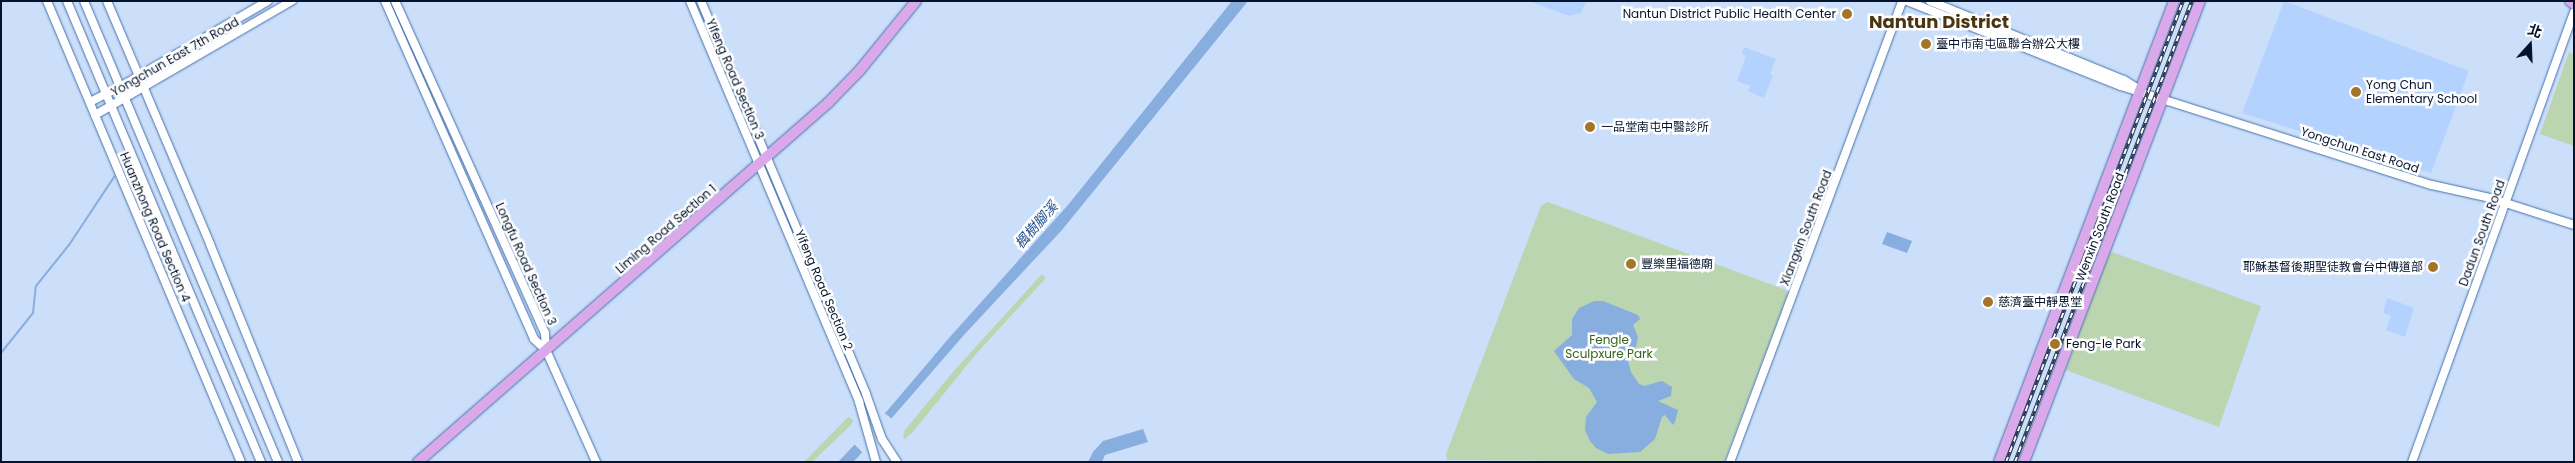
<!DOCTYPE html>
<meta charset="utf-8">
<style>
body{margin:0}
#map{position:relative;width:2575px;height:463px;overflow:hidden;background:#cbdffa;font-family:Poppins,"Noto Sans TC",sans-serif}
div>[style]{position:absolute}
.built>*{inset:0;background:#b3d2fe}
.green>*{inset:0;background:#bad5af}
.water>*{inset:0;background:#88addf}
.pier>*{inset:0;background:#cbdffa}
.stream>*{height:2px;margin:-1px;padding:0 1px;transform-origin:1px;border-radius:1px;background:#88addf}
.roads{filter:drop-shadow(0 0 1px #4571ad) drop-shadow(0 0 1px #4571ad)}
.minor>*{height:8px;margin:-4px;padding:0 4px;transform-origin:4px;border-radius:4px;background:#fff}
.major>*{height:10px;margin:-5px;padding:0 5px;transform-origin:5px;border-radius:5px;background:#d9a9e9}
.rail>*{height:4px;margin-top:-2px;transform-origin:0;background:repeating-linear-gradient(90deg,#fefefe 0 5.5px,#283851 0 11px);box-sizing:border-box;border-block:1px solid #283851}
.dots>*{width:14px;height:14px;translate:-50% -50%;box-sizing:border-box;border:2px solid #fefefe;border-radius:50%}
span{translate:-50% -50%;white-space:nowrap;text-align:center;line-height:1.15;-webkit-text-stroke:5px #fefefe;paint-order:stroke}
.poi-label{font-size:12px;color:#04142c}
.right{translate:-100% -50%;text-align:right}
.left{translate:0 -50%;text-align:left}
.street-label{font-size:12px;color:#04142c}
.park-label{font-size:12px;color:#35631c}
.water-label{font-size:14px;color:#204e8c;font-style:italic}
.district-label{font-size:18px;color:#4b3510;font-weight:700}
.frame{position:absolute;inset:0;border:2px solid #04142c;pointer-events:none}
.north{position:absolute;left:2505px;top:20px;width:50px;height:50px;-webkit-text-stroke:4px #fefefe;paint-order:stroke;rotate:20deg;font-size:14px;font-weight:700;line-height:20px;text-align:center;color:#04142c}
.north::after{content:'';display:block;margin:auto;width:18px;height:22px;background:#04142c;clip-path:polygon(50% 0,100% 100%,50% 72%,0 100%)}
</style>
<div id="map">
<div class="built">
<i style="clip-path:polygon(1529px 1px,1586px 1px,1581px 13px,1569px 16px)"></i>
<i style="clip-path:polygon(2284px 1px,2469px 71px,2431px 173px,2242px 113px)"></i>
<i style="clip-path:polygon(1744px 47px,1776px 59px,1770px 74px,1773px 76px,1764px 98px,1748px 91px,1750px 86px,1737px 81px,1746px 56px,1742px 53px)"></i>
<i style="clip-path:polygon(2387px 298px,2414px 308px,2405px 337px,2386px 330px,2391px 316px,2383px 313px)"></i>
</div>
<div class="green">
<i style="clip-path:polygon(2569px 52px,2574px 55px,2574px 146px,2540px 134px)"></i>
<i style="clip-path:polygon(1548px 202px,1786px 290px,1787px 296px,1724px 462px,1447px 460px,1446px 454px,1541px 206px)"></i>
<i style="clip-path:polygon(2112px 252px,2261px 306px,2219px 427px,2066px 370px,2105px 258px)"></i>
<i style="clip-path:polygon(1041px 275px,1045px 276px,1045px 279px,976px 354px,913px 432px,905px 439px,903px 438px,905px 430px,952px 373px)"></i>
<i style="clip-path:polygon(848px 417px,853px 420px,851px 425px,812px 462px,804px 462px)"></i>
</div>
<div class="water">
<i style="clip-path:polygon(1232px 1px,1248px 1px,1062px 230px,963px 336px,858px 457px,853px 462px,838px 462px,887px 411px,949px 338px,1068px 205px)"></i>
<i style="clip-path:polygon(1887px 232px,1912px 241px,1907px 253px,1882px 244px)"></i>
<i style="clip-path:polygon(1594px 301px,1603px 301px,1638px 315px,1640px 319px,1633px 325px,1638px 337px,1636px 347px,1629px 347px,1625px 350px,1631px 372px,1639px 384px,1644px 386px,1662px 381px,1672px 387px,1671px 396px,1658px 401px,1678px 410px,1675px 422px,1673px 425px,1665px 415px,1662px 417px,1655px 439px,1640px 452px,1608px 454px,1596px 448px,1590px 441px,1585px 430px,1586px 417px,1597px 402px,1589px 388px,1574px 379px,1554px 351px,1572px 335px,1572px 319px,1579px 308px)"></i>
<i style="clip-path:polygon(1143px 429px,1148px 442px,1105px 455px,1102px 462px,1088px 462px,1093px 452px,1103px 441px)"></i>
</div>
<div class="pier">
<i style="clip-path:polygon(883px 412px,895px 421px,864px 454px,853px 443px)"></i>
</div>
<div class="stream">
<i style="left:1px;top:353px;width:51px;rotate:-51.3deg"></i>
<i style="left:33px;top:313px;width:27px;rotate:-84deg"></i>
<i style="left:36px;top:286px;width:53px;rotate:-51.2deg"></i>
<i style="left:69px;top:245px;width:82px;rotate:-56.5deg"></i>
</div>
<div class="roads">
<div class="minor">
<i style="left:47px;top:1px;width:500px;rotate:67.18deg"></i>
<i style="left:67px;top:1px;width:500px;rotate:67.18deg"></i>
<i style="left:84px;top:1px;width:500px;rotate:67.18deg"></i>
<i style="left:107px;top:1px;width:264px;rotate:67deg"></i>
<i style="left:210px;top:244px;width:235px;rotate:68deg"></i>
<i style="left:385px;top:1px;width:369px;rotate:66.2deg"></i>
<i style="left:534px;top:339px;width:16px;rotate:43deg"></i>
<i style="left:395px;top:1px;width:364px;rotate:65.7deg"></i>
<i style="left:545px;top:333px;width:17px;rotate:87deg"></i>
<i style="left:546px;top:350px;width:123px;rotate:65.9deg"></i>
<i style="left:690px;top:1px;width:435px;rotate:67.1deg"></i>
<i style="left:859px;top:402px;width:62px;rotate:74.2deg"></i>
<i style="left:701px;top:1px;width:426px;rotate:67.2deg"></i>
<i style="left:866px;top:394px;width:48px;rotate:70.4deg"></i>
<i style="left:882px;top:439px;width:27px;rotate:57deg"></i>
<i style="left:1907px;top:1px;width:230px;rotate:21.7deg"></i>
<i style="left:2121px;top:86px;width:326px;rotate:17.7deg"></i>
<i style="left:2432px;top:185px;width:59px;rotate:12.6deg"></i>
<i style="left:2490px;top:198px;width:88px;rotate:17.8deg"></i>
<i style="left:1930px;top:1px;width:209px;rotate:22.2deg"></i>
<i style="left:2124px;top:80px;width:13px;rotate:32deg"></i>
<i style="left:90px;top:102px;width:34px;rotate:-27deg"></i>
<i style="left:120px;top:87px;width:171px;rotate:-30.2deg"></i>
<i style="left:95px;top:115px;width:228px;rotate:-30.1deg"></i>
<i style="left:1730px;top:462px;width:492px;rotate:-69.5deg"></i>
<i style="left:2412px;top:462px;width:478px;rotate:-70.2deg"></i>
</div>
<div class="major">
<i style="left:2570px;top:1px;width:5px;rotate:37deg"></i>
<i style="left:418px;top:462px;width:545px;rotate:-41.21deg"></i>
<i style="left:828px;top:103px;width:46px;rotate:-45.9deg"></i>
<i style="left:860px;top:70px;width:89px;rotate:-50.9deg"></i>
<i style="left:1999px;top:462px;width:493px;rotate:-69.2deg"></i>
<i style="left:2024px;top:462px;width:493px;rotate:-69.1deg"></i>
</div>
</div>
<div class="rail">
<i style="left:2006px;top:462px;width:494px;rotate:-69deg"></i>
<i style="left:2015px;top:462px;width:494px;rotate:-69deg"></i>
</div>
<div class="dots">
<i style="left:1847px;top:14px;background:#a27527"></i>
<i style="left:1926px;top:44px;background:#a27527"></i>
<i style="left:2356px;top:92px;background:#a27527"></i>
<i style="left:1590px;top:127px;background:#a27527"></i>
<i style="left:1631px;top:264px;background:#a27527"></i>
<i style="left:2433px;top:267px;background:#a27527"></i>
<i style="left:1988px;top:302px;background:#a27527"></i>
<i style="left:2055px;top:344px;background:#a27527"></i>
</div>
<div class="poi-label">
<span class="right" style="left:1836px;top:14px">Nantun District Public Health Center</span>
<span class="left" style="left:1936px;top:44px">臺中市南屯區聯合辦公大樓</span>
<span class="left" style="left:2366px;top:92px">Yong Chun<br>Elementary School</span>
<span class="left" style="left:1601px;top:127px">一品堂南屯中醫診所</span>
<span class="left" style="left:1641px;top:264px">豐樂里福德廟</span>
<span class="right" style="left:2423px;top:267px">耶穌基督後期聖徒教會台中傳道部</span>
<span class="left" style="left:1998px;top:302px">慈濟臺中靜思堂</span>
<span class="left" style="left:2066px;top:344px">Feng-le Park</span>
</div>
<div class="street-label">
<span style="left:175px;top:57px;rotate:-30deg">Yongchun East 7th Road</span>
<span style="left:735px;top:79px;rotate:67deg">Yifeng Road Section 3</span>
<span style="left:2360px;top:150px;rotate:18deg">Yongchun East Road</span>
<span style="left:155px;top:227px;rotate:67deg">Huanzhong Road Section 4</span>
<span style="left:2100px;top:227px;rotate:-69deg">Wenxin South Road</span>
<span style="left:1806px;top:228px;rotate:-69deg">Xiangxin South Road</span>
<span style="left:666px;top:229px;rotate:-41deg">Liming Road Section 1</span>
<span style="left:2482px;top:233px;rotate:-70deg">Dadun South Road</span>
<span style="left:526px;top:264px;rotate:66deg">Longfu Road Section 3</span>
<span style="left:824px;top:290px;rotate:67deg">Yifeng Road Section 2</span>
</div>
<div class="park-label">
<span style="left:1609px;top:347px">Fengle<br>Sculpxure Park</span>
</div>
<div class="water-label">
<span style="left:1036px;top:225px;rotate:-49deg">楓樹腳溪</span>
</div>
<div class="district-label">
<span style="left:1939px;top:22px">Nantun District</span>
</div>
<div class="frame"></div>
<div class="north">北</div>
</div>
